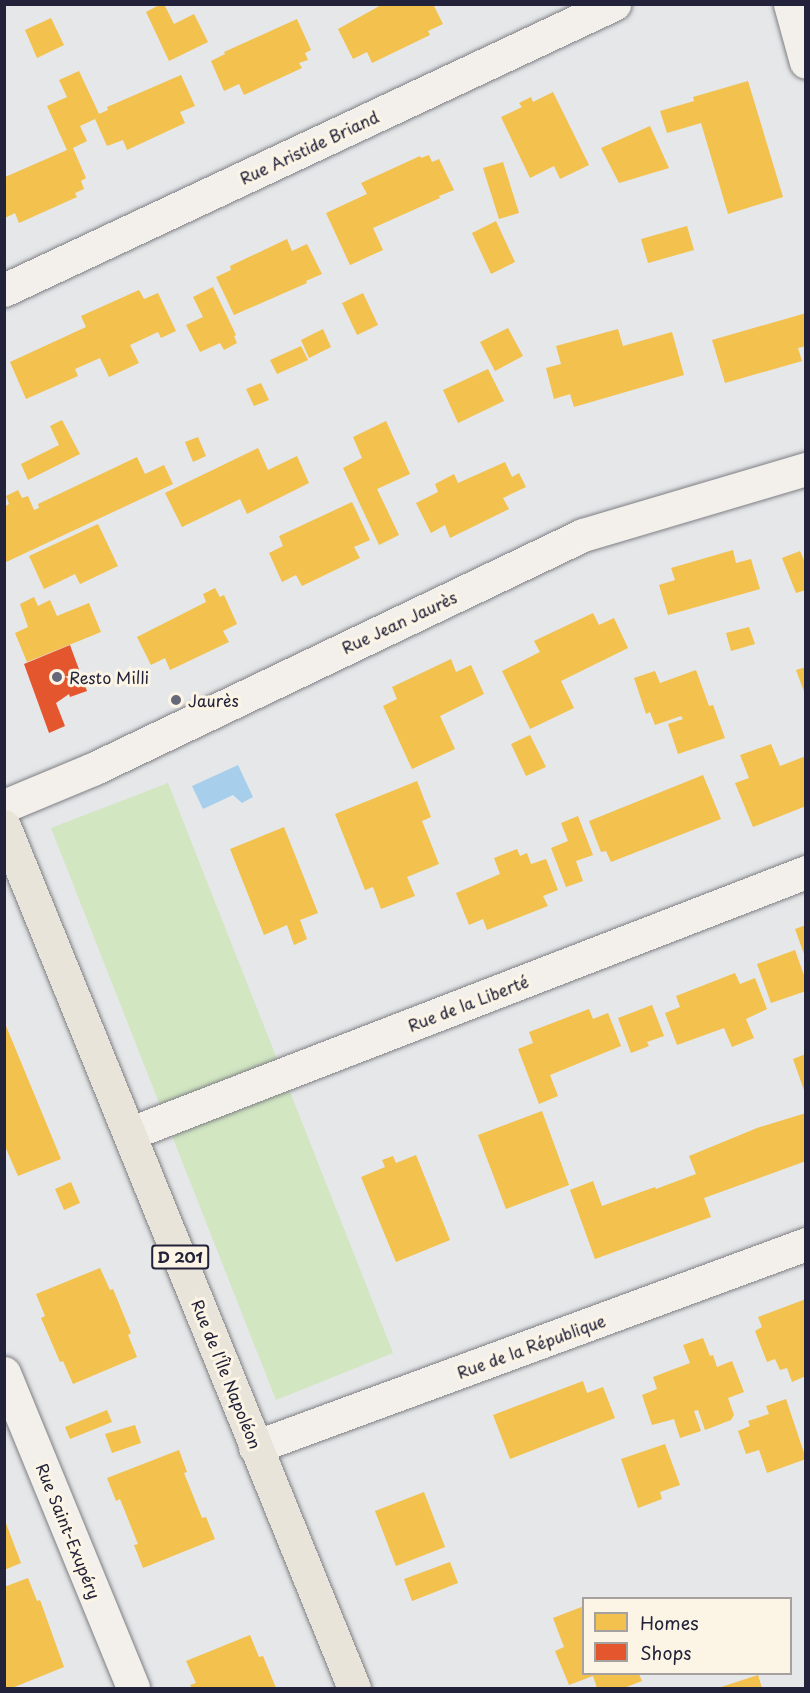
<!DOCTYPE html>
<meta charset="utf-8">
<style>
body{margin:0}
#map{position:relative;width:810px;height:1693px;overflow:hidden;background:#e5e7e8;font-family:"Playpen Sans",sans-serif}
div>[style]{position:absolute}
.green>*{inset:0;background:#d1e6c1}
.water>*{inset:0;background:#a7cfeb}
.homes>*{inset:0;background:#f2c14e}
.shops>*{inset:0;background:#e4572e}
.roads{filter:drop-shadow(0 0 2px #7e7f84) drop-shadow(0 0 2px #7e7f84)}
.minor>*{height:33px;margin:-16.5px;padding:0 16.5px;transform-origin:16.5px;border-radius:16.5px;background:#f3f0eb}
.major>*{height:33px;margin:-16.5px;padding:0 16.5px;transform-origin:16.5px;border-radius:16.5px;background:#e8e4da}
.dots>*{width:16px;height:16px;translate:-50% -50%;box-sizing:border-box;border:3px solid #fcf5e5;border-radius:50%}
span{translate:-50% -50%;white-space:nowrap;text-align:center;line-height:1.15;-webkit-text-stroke:6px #fcf5e5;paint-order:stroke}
.shield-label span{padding:2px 4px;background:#fcf5e5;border:2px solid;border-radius:4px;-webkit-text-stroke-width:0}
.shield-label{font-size:15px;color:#22223b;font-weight:700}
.street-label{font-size:16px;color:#22223b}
.poi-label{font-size:16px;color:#22223b}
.left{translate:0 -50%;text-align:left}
.frame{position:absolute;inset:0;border:6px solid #22223b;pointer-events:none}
.legend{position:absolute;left:582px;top:1597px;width:210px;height:78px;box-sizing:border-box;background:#fcf5e5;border:2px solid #a5a1a1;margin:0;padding:8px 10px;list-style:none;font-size:18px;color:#22223b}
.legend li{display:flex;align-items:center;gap:12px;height:30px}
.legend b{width:30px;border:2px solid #a5a1a1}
</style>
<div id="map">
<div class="green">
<i style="clip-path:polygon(168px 783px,393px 1353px,276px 1400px,51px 828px)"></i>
</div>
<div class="water">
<i style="clip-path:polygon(238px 765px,253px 797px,242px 803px,233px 795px,203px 809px,192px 786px)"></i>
</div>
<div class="homes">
<i style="clip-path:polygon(161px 4px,164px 4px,174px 24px,194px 14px,208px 42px,169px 61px,146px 12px)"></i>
<i style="clip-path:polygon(383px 4px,433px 4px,443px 24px,428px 31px,430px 35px,372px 63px,367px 52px,353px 59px,338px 29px)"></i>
<i style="clip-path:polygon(51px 18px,64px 45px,37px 58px,25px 30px)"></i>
<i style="clip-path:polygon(297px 19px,311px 50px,305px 53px,308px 60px,299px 63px,302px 68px,244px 95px,239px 84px,224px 91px,211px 61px,225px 54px,224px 52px)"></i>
<i style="clip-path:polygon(79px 71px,99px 114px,108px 110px,107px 107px,181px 75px,195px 106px,180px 112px,185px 123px,127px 150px,123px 140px,107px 146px,95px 119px,80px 126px,87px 141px,73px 148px,86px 178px,81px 181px,84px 189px,75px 193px,77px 197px,19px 223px,15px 213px,5px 218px,5px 177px,67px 150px,47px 106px,67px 97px,59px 80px)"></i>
<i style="clip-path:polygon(748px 81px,783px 197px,728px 214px,701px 123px,667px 133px,660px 111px,694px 101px,693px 97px)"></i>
<i style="clip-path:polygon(553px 92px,589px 165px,560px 179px,554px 166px,530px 178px,501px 117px,522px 107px,519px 103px,531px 97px,533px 102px)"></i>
<i style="clip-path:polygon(650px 126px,669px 168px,619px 183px,601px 148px)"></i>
<i style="clip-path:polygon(429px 155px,432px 162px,439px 159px,454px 190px,439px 196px,440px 198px,373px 228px,383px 250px,350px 265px,326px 213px,367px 194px,361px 183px,420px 156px,421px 158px)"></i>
<i style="clip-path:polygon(503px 162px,519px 213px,499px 219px,483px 168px)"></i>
<i style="clip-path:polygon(496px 221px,515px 262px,491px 274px,472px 233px)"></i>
<i style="clip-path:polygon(687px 226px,694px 250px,648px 263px,641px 239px)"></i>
<i style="clip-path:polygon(287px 239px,292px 251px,307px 244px,322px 274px,306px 281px,307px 283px,234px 315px,216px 277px,231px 270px,230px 266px)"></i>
<i style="clip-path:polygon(213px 287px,236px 335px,234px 336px,237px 343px,224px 350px,220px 343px,200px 352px,186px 325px,203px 317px,193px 297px)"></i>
<i style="clip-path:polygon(139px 290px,144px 299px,158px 293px,176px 331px,161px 338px,158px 332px,130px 345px,139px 363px,109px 377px,100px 358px,75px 369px,78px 376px,26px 399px,10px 362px,86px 327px,81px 316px)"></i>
<i style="clip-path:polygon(363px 293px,378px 325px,357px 335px,342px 303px)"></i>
<i style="clip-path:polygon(806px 313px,806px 346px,798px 348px,802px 361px,725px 383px,712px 340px)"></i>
<i style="clip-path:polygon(508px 328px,523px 356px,495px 371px,480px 342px)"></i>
<i style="clip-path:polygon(323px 329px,331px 347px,309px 358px,301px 340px)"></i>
<i style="clip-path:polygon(618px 329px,623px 346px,672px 332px,684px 375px,574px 407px,570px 394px,554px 399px,546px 368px,561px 364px,556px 346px)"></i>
<i style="clip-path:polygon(301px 346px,308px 360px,277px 374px,270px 360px)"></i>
<i style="clip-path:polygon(488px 369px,504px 401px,458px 423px,443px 390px)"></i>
<i style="clip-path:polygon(261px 383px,269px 400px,254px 406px,246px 389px)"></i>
<i style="clip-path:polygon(62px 420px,80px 454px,28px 480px,21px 464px,59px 445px,50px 426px)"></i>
<i style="clip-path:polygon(386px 421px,410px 474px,377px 489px,399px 535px,379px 545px,343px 468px,362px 458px,353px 437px)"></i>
<i style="clip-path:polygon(198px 437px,206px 456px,193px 462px,185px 442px)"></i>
<i style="clip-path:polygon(258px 448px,268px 470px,297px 456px,309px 483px,247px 514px,240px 499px,182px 527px,165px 493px)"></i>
<i style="clip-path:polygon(137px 457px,145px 474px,164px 465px,173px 484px,4px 563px,4px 507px,9px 504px,6px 496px,18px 490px,22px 498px,28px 496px,34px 510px,39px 508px,38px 504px)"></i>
<i style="clip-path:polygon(505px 462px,512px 477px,519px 473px,526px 487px,503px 498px,509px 509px,450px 538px,445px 525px,431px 533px,416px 503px,438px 492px,435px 484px,454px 474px,458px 483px)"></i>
<i style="clip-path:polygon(352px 502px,370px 540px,354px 547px,360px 558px,302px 586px,296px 575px,282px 582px,269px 553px,283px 546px,279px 536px)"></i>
<i style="clip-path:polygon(98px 524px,118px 566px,80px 584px,75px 574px,44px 589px,29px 556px)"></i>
<i style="clip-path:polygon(733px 550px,736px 563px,751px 559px,760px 589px,668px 615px,659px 585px,675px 580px,671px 568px)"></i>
<i style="clip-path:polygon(800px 551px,806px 565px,806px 590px,796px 593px,782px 558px)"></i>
<i style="clip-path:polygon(215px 588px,220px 597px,224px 595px,237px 624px,223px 631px,229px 642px,170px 670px,165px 658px,151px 665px,137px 637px,206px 602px,203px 594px)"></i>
<i style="clip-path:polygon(34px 597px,38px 606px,50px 600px,57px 616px,89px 603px,101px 632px,27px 662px,15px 633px,28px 627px,20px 604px)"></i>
<i style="clip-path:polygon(593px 613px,599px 625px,614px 618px,628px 648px,561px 681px,574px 708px,530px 729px,502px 671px,540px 652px,534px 641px)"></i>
<i style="clip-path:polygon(749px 627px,755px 644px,731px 651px,726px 633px)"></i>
<i style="clip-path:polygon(451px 659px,456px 672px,471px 665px,484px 694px,440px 716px,455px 749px,412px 769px,383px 706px,397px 699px,392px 687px)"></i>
<i style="clip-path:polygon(806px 667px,806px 694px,805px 694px,796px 670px)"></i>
<i style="clip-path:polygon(696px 670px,709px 706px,713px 705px,725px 738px,678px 754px,668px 724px,683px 719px,681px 716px,655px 725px,650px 712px,646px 714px,634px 678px,655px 671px,660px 683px)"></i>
<i style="clip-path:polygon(530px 735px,546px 767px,526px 776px,511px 744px)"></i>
<i style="clip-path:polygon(771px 744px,780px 766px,806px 756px,806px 806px,753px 827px,735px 783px,749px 778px,740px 755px)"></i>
<i style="clip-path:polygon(703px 775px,721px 819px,611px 862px,606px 851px,601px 852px,589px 821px)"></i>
<i style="clip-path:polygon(417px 781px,431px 817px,422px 821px,439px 864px,407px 877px,415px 896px,381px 909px,373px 887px,365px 890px,335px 814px)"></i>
<i style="clip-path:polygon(578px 816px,593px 855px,576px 861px,583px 881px,566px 887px,551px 848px,568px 841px,561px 823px)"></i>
<i style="clip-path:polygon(284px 827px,318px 913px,300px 920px,307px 939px,294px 945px,287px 925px,264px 935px,230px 849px)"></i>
<i style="clip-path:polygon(517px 849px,520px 856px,527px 853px,531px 864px,546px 859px,558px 890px,543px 896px,548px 906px,487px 930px,483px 919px,469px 925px,456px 893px,500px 874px,494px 858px)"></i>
<i style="clip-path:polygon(806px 925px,806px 957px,805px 957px,795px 929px)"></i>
<i style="clip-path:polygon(795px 950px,806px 981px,806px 991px,771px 1003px,757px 964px)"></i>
<i style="clip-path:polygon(735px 973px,740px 984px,755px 978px,767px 1009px,746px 1019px,754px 1038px,732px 1047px,724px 1028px,677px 1045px,665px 1013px,680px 1007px,676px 996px)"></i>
<i style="clip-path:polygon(652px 1005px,664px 1036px,647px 1042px,649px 1046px,631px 1053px,618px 1018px)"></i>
<i style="clip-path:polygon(589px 1009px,593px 1019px,608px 1013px,621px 1046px,550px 1075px,558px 1096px,539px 1104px,518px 1049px,533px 1043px,529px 1032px)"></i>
<i style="clip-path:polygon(4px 1021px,61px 1159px,18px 1176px,4px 1144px)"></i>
<i style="clip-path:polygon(806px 1054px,806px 1093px,805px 1093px,793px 1059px)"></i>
<i style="clip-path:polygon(542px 1111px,569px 1185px,506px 1209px,478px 1135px)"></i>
<i style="clip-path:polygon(806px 1113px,806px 1161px,704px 1198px,711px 1217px,595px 1259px,570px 1190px,593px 1181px,602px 1206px,655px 1187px,656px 1189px,696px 1174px,689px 1156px,757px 1128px)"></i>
<i style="clip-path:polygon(416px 1155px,450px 1240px,396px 1262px,361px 1177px,385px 1167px,382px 1160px,393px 1156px,396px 1163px)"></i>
<i style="clip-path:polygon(71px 1182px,80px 1203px,64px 1210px,55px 1189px)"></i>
<i style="clip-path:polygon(100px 1268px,110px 1290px,113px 1289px,131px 1333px,128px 1335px,137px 1357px,73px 1384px,63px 1361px,60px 1362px,41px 1318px,45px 1316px,36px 1294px)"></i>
<i style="clip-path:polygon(806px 1299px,806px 1376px,792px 1382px,787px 1368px,780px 1370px,775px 1359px,767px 1362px,755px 1331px,762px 1327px,758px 1317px)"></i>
<i style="clip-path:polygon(703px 1338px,710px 1356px,713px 1355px,717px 1367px,732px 1361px,744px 1392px,728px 1398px,734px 1415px,731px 1420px,705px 1430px,698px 1410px,694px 1411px,701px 1431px,680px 1438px,674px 1419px,652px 1425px,642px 1395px,657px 1389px,653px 1377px,690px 1363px,683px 1345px)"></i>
<i style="clip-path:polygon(583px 1381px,587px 1393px,603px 1387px,615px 1418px,510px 1459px,493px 1415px)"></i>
<i style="clip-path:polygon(786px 1399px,806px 1459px,767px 1473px,759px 1450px,746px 1454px,738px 1431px,750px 1426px,748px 1421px,769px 1414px,766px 1406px)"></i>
<i style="clip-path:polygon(107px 1410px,112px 1422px,70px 1439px,65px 1427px)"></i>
<i style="clip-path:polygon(135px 1425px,141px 1443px,112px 1453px,105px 1434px)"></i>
<i style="clip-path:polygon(665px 1444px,680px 1485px,660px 1492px,662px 1499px,638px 1508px,621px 1459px)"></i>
<i style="clip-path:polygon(179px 1450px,187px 1472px,184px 1473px,202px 1518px,206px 1517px,215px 1539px,143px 1568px,134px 1545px,138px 1544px,120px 1499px,116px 1501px,107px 1478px)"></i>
<i style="clip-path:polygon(424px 1492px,445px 1547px,396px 1566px,375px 1511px)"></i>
<i style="clip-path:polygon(4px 1518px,21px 1563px,4px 1570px)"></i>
<i style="clip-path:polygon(450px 1562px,458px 1583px,412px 1601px,404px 1579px)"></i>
<i style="clip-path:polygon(28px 1578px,37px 1601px,40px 1600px,64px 1667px,12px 1688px,4px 1688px,4px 1587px)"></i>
<i style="clip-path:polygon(584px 1606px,584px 1674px,639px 1674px,642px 1681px,624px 1688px,597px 1688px,593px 1676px,569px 1685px,555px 1651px,564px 1647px,553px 1618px)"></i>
<i style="clip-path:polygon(250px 1635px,259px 1657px,263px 1656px,276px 1688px,192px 1688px,190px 1685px,196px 1683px,186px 1661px)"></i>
<i style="clip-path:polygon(758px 1675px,762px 1688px,718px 1688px)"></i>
</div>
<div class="shops">
<i style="clip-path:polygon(70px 645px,87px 691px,70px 697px,69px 694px,56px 703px,65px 726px,49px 733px,24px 664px)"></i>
</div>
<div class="roads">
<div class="minor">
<i style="left:790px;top:4px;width:60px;rotate:74.6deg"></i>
<i style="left:4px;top:290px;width:674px;rotate:-25.12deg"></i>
<i style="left:4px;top:806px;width:96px;rotate:-22.6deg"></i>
<i style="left:93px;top:769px;width:543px;rotate:-25.53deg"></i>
<i style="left:583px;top:535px;width:233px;rotate:-16.5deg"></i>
<i style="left:131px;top:1133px;width:724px;rotate:-21.14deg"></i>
<i style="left:4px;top:1373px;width:340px;rotate:67.7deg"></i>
<i style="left:255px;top:1447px;width:587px;rotate:-20.22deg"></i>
</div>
<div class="major">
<i style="left:4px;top:826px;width:930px;rotate:67.9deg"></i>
</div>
</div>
<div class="dots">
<i style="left:57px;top:677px;background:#666778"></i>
<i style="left:176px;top:700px;background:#666778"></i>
</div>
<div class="shield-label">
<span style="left:180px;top:1257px">D 201</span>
</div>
<div class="street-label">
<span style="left:309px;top:147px;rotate:-25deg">Rue Aristide Briand</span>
<span style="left:399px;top:622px;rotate:-25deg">Rue Jean Jaurès</span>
<span style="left:468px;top:1003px;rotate:-21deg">Rue de la Liberté</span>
<span style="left:531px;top:1346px;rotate:-20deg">Rue de la République</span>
<span style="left:227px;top:1374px;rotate:68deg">Rue de l'Île Napoléon</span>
<span style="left:69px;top:1531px;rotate:68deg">Rue Saint-Exupéry</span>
</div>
<div class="poi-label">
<span class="left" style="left:69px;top:677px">Resto Milli</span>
<span class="left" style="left:188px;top:700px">Jaurès</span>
</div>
<div class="frame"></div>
<ul class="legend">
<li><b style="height:16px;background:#f2c14e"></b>Homes</li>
<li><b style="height:16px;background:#e4572e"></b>Shops</li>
</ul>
</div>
